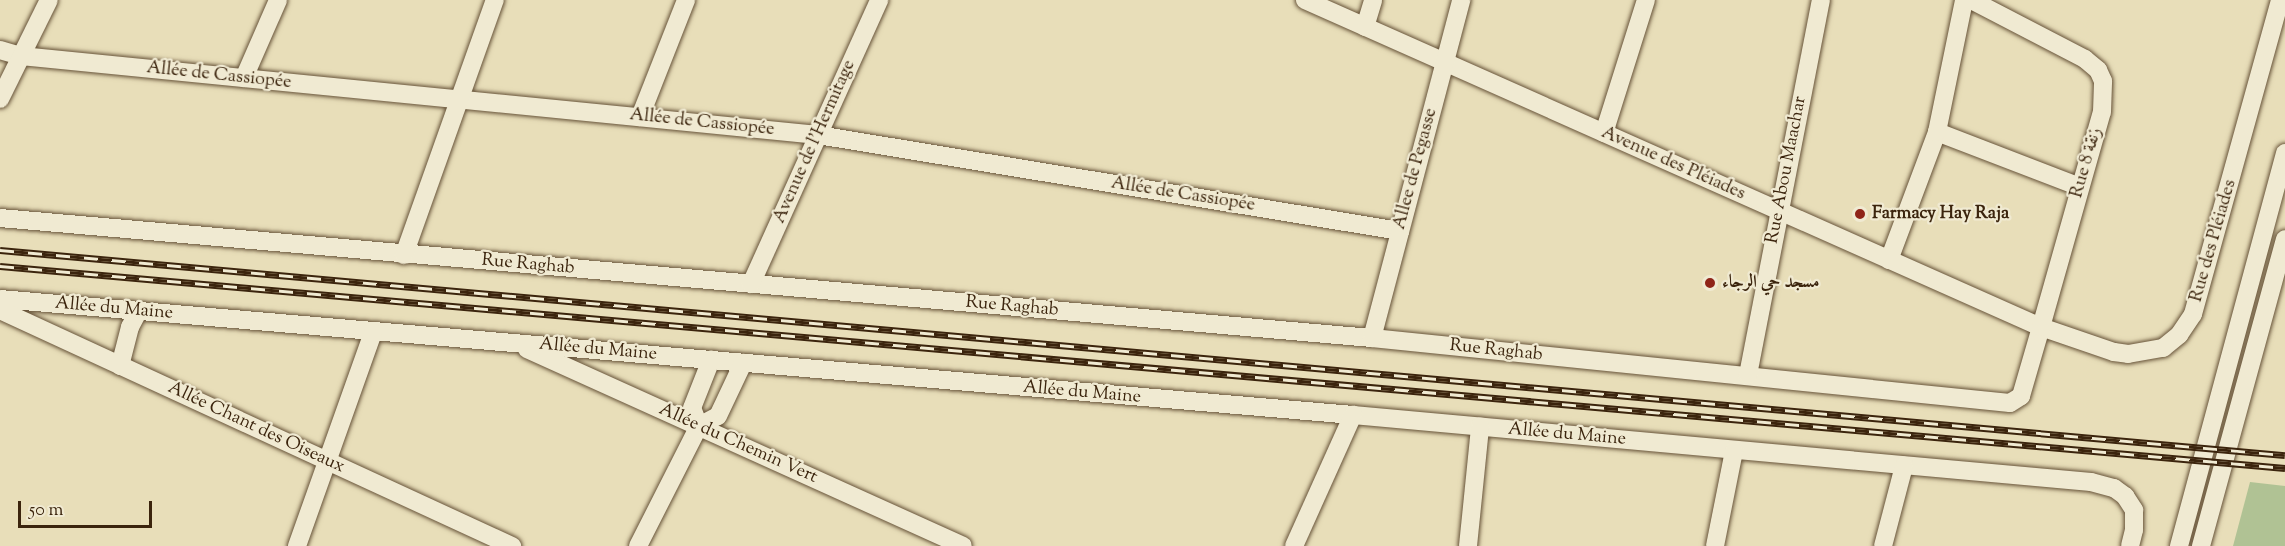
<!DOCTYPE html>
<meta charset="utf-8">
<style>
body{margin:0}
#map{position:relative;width:2285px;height:546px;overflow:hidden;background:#e8deb9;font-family:"Sorts Mill Goudy",Amiri,serif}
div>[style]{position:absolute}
.green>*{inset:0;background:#b0c294}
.roads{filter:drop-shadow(0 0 2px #665238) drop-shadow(0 0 2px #665238)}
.minor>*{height:18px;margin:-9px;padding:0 9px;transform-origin:9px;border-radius:9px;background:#f0ead2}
.rail>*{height:7px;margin-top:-3.5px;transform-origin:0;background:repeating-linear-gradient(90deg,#f0ead2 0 14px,#3b240d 0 28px);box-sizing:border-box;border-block:2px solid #3b240d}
.dots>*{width:16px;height:16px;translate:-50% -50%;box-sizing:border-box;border:3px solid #f0ead2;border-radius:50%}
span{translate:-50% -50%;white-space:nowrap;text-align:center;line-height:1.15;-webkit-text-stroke:4.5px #f0ead2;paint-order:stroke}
.street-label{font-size:18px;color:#3b240d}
.poi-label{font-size:18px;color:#3b240d;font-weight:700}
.left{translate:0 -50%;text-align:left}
.scale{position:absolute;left:18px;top:501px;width:134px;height:27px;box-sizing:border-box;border:3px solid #3b240d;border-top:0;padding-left:8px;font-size:18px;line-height:21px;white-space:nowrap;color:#3b240d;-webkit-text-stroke:4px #f0ead2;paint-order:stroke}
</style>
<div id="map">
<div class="green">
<i style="clip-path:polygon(2250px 482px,2285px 486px,2285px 546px,2233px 546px)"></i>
</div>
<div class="roads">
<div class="minor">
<i style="left:1305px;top:0;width:805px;rotate:23.96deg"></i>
<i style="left:2041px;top:327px;width:77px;rotate:18.9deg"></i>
<i style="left:2114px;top:352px;width:14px;rotate:8deg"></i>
<i style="left:2128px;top:354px;width:36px;rotate:-10deg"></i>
<i style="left:2163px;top:348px;width:21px;rotate:-39deg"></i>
<i style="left:2179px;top:335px;width:25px;rotate:-56deg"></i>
<i style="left:2193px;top:314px;width:326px;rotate:-74.5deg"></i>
<i style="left:1365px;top:27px;width:28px;rotate:-73deg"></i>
<i style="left:0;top:50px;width:22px;rotate:16deg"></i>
<i style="left:21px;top:56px;width:801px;rotate:5.66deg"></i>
<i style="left:818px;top:135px;width:590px;rotate:9.37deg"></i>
<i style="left:244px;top:78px;width:85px;rotate:-66.4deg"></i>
<i style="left:0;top:99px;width:110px;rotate:-63.7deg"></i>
<i style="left:640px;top:117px;width:126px;rotate:-68.5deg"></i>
<i style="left:1937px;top:132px;width:153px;rotate:21deg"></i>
<i style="left:1604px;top:133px;width:139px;rotate:-72.5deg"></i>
<i style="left:0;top:218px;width:1377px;rotate:5deg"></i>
<i style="left:1372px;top:338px;width:641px;rotate:5.82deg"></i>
<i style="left:2010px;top:403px;width:13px;rotate:-32deg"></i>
<i style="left:2021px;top:396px;width:72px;rotate:-73.8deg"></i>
<i style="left:2041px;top:327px;width:223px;rotate:-74.2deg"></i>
<i style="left:2102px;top:112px;width:31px;rotate:-88deg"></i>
<i style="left:2103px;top:81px;width:12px;rotate:-114deg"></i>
<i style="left:2098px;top:70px;width:17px;rotate:-140deg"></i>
<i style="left:2085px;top:59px;width:128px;rotate:-152.6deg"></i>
<i style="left:404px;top:255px;width:271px;rotate:-70.4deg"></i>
<i style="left:1889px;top:260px;width:137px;rotate:-69.4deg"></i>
<i style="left:1937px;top:132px;width:135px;rotate:-78.4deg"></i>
<i style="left:751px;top:284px;width:312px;rotate:-65.7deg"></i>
<i style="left:0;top:299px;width:1358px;rotate:4.9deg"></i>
<i style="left:1353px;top:415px;width:741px;rotate:5.19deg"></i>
<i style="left:2091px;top:482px;width:24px;rotate:15deg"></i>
<i style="left:2114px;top:488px;width:14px;rotate:36deg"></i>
<i style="left:2125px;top:496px;width:17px;rotate:57deg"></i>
<i style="left:2134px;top:510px;width:20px;rotate:90deg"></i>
<i style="left:2134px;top:530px;width:16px;rotate:104deg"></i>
<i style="left:0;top:310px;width:564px;rotate:24.75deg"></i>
<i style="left:1372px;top:338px;width:350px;rotate:-75.2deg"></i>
<i style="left:527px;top:349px;width:478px;rotate:24.3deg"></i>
<i style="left:120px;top:366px;width:40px;rotate:-75.6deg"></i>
<i style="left:130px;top:327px;width:17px;rotate:-62deg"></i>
<i style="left:1748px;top:375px;width:382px;rotate:-79deg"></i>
<i style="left:699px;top:426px;width:19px;rotate:-111deg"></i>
<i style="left:692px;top:408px;width:52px;rotate:-68.4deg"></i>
<i style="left:297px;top:546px;width:226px;rotate:-70.4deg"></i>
<i style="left:638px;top:546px;width:135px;rotate:-63.1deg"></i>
<i style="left:699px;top:426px;width:21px;rotate:-28deg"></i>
<i style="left:718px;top:416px;width:59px;rotate:-64.7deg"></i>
<i style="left:1294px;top:546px;width:144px;rotate:-65.8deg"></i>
<i style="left:1468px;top:546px;width:120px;rotate:-84.2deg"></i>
<i style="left:1715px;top:546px;width:97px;rotate:-78.7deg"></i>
<i style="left:1883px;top:546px;width:83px;rotate:-75.3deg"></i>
<i style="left:2179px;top:546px;width:407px;rotate:-74.9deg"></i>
<i style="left:2201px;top:546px;width:318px;rotate:-74.7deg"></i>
</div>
</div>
<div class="rail">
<i style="left:0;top:250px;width:2294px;rotate:5.13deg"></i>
<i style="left:0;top:266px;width:2294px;rotate:5.05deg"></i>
</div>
<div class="dots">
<i style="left:1860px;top:214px;background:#8f2418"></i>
<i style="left:1710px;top:283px;background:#8f2418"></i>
</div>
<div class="street-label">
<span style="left:219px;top:76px;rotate:6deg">Allée de Cassiopée</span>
<span style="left:702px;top:123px;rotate:6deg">Allée de Cassiopée</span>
<span style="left:815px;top:142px;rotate:-66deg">Avenue de l'Hermitage</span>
<span style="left:2087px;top:163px;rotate:-74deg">Rue 8 زنقة</span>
<span style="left:1673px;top:164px;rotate:24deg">Avenue des Pléiades</span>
<span style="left:1416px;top:169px;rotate:-75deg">Allee de Pegasse</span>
<span style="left:1787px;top:170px;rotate:-79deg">Rue Abou Maachar</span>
<span style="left:1183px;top:195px;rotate:9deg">Allée de Cassiopée</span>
<span style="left:2214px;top:241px;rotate:-74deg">Rue des Pléiades</span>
<span style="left:528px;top:265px;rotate:5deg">Rue Raghab</span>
<span style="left:1012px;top:307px;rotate:5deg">Rue Raghab</span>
<span style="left:114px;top:309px;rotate:5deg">Allée du Maine</span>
<span style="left:598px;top:350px;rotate:5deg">Allée du Maine</span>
<span style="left:1496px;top:351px;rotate:6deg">Rue Raghab</span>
<span style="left:1082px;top:393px;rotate:5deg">Allée du Maine</span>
<span style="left:256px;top:428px;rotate:25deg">Allée Chant des Oiseaux</span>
<span style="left:1567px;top:435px;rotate:5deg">Allée du Maine</span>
<span style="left:738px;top:444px;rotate:24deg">Allée du Chemin Vert</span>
</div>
<div class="poi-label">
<span class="left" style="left:1872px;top:214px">Farmacy Hay Raja</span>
<span class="left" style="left:1722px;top:283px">مسجد حي الرجاء</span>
</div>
<div class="scale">50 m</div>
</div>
